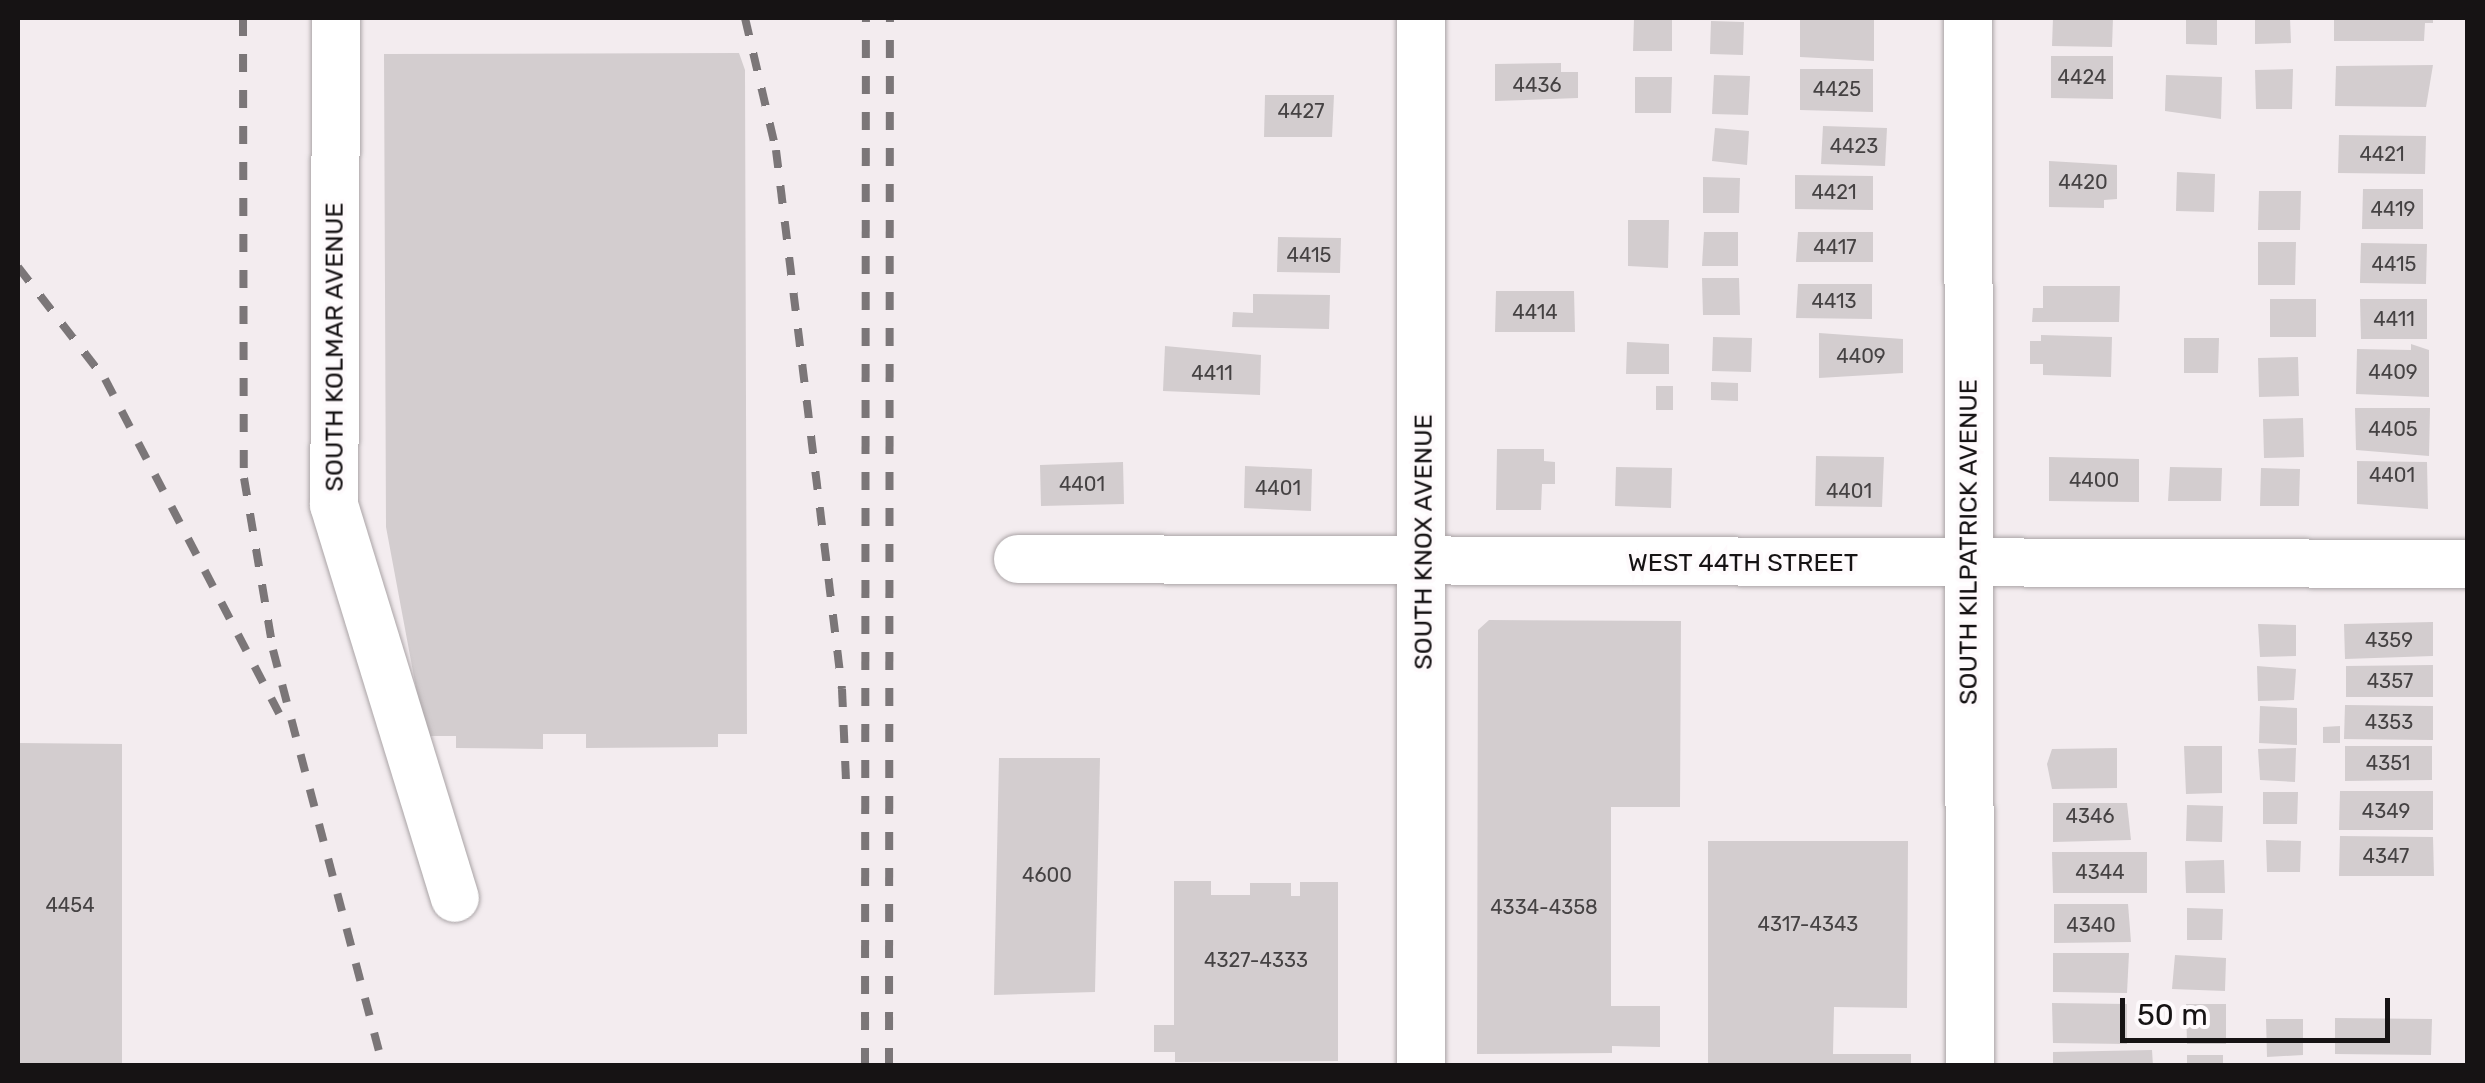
<!DOCTYPE html>
<style>
body{margin:0}
#map{position:relative;width:2485px;height:1083px;overflow:hidden;background:#f3ecef;font-family:Rubik,sans-serif}
div>[style]{position:absolute}
.building>*{inset:0;background:#d3cdcf}
.roads{filter:drop-shadow(0 0 2px #aaa4a6) drop-shadow(0 0 2px #aaa4a6)}
.minor>*{height:48px;margin:-24px;padding:0 24px;transform-origin:24px;border-radius:24px;background:#fff}
.rail>*{height:8px;margin-top:-4px;transform-origin:0;background:repeating-linear-gradient(90deg,#7b7678 0 18px,transparent 0 36px)}
span{translate:-50% -50%;white-space:nowrap;text-align:center;line-height:1.15;-webkit-text-stroke:8px #fefafc;paint-order:stroke}
.number-label{font-size:20px;color:#454243}
.number-label span{-webkit-text-stroke-width:0}
.street-label{font-size:25px;color:#161314}
.frame{position:absolute;inset:0;border:20px solid #161314;pointer-events:none}
.scale{position:absolute;left:2120px;top:998px;width:270px;height:45px;box-sizing:border-box;border:5px solid #161314;border-top:0;padding-left:12px;font-size:30px;line-height:35px;white-space:nowrap;color:#161314;-webkit-text-stroke:8px #fefafc;paint-order:stroke}
</style>
<div id="map">
<div class="building">
<i style="clip-path:polygon(1634px 18px,1672px 18px,1672px 51px,1633px 51px)"></i>
<i style="clip-path:polygon(1800px 18px,1874px 18px,1874px 61px,1800px 57px)"></i>
<i style="clip-path:polygon(2053px 18px,2113px 18px,2112px 47px,2052px 46px)"></i>
<i style="clip-path:polygon(2186px 18px,2217px 18px,2217px 45px,2186px 44px)"></i>
<i style="clip-path:polygon(2255px 18px,2290px 18px,2291px 43px,2255px 44px)"></i>
<i style="clip-path:polygon(2334px 18px,2433px 18px,2433px 23px,2425px 23px,2424px 41px,2334px 41px)"></i>
<i style="clip-path:polygon(1711px 21px,1744px 22px,1743px 55px,1710px 54px)"></i>
<i style="clip-path:polygon(739px 53px,745px 70px,747px 734px,718px 734px,718px 747px,586px 748px,586px 734px,543px 734px,543px 749px,456px 748px,456px 736px,425px 736px,386px 527px,384px 54px)"></i>
<i style="clip-path:polygon(2051px 56px,2113px 56px,2113px 99px,2051px 98px)"></i>
<i style="clip-path:polygon(1561px 63px,1561px 72px,1578px 72px,1578px 98px,1495px 101px,1495px 64px)"></i>
<i style="clip-path:polygon(2433px 65px,2426px 107px,2335px 106px,2336px 66px)"></i>
<i style="clip-path:polygon(1800px 69px,1873px 69px,1873px 112px,1800px 110px)"></i>
<i style="clip-path:polygon(2293px 69px,2292px 109px,2256px 109px,2255px 70px)"></i>
<i style="clip-path:polygon(1714px 75px,1750px 76px,1748px 115px,1712px 114px)"></i>
<i style="clip-path:polygon(2166px 75px,2222px 77px,2221px 119px,2165px 111px)"></i>
<i style="clip-path:polygon(1635px 77px,1672px 77px,1671px 113px,1635px 113px)"></i>
<i style="clip-path:polygon(1265px 95px,1334px 95px,1332px 137px,1264px 137px)"></i>
<i style="clip-path:polygon(1823px 126px,1887px 128px,1885px 166px,1821px 164px)"></i>
<i style="clip-path:polygon(1715px 128px,1749px 131px,1747px 165px,1712px 161px)"></i>
<i style="clip-path:polygon(2339px 135px,2426px 136px,2425px 174px,2338px 173px)"></i>
<i style="clip-path:polygon(2049px 161px,2117px 165px,2117px 199px,2104px 200px,2104px 208px,2049px 207px)"></i>
<i style="clip-path:polygon(2177px 172px,2215px 174px,2214px 212px,2176px 211px)"></i>
<i style="clip-path:polygon(1795px 175px,1873px 176px,1873px 210px,1795px 209px)"></i>
<i style="clip-path:polygon(1703px 177px,1740px 178px,1739px 213px,1703px 213px)"></i>
<i style="clip-path:polygon(2363px 189px,2423px 189px,2423px 229px,2362px 229px)"></i>
<i style="clip-path:polygon(2259px 191px,2301px 191px,2300px 230px,2258px 230px)"></i>
<i style="clip-path:polygon(1628px 220px,1669px 220px,1668px 268px,1628px 266px)"></i>
<i style="clip-path:polygon(1704px 232px,1738px 232px,1738px 266px,1702px 266px)"></i>
<i style="clip-path:polygon(1798px 232px,1873px 232px,1873px 262px,1796px 262px)"></i>
<i style="clip-path:polygon(1278px 237px,1341px 238px,1340px 273px,1277px 272px)"></i>
<i style="clip-path:polygon(2258px 242px,2296px 242px,2295px 285px,2258px 285px)"></i>
<i style="clip-path:polygon(2361px 243px,2427px 244px,2426px 284px,2360px 283px)"></i>
<i style="clip-path:polygon(1702px 278px,1739px 278px,1740px 315px,1703px 315px)"></i>
<i style="clip-path:polygon(1798px 284px,1872px 284px,1872px 319px,1796px 318px)"></i>
<i style="clip-path:polygon(2043px 286px,2120px 286px,2119px 322px,2032px 322px,2033px 308px,2043px 308px)"></i>
<i style="clip-path:polygon(1496px 291px,1574px 291px,1575px 332px,1495px 332px)"></i>
<i style="clip-path:polygon(1253px 294px,1330px 295px,1329px 329px,1232px 327px,1233px 312px,1253px 313px)"></i>
<i style="clip-path:polygon(2270px 299px,2316px 299px,2316px 337px,2270px 337px)"></i>
<i style="clip-path:polygon(2360px 299px,2427px 299px,2427px 339px,2361px 339px)"></i>
<i style="clip-path:polygon(1819px 333px,1903px 339px,1903px 373px,1819px 378px)"></i>
<i style="clip-path:polygon(2041px 335px,2112px 337px,2111px 377px,2043px 375px,2043px 364px,2030px 364px,2030px 341px,2041px 341px)"></i>
<i style="clip-path:polygon(1713px 337px,1752px 338px,1751px 372px,1712px 371px)"></i>
<i style="clip-path:polygon(2184px 338px,2219px 338px,2218px 373px,2184px 373px)"></i>
<i style="clip-path:polygon(1627px 342px,1669px 344px,1669px 374px,1626px 374px)"></i>
<i style="clip-path:polygon(2411px 344px,2429px 350px,2429px 397px,2356px 394px,2357px 349px,2411px 350px)"></i>
<i style="clip-path:polygon(1165px 346px,1261px 355px,1260px 395px,1163px 391px)"></i>
<i style="clip-path:polygon(2298px 357px,2299px 396px,2259px 397px,2258px 358px)"></i>
<i style="clip-path:polygon(1711px 382px,1738px 383px,1738px 401px,1711px 400px)"></i>
<i style="clip-path:polygon(1656px 386px,1673px 386px,1673px 410px,1656px 410px)"></i>
<i style="clip-path:polygon(2355px 408px,2430px 408px,2429px 456px,2356px 450px)"></i>
<i style="clip-path:polygon(2303px 418px,2304px 457px,2264px 458px,2263px 419px)"></i>
<i style="clip-path:polygon(1497px 449px,1544px 449px,1544px 461px,1555px 462px,1555px 484px,1542px 484px,1541px 510px,1496px 510px)"></i>
<i style="clip-path:polygon(1816px 456px,1884px 457px,1882px 507px,1815px 506px)"></i>
<i style="clip-path:polygon(2049px 457px,2139px 459px,2139px 502px,2049px 501px)"></i>
<i style="clip-path:polygon(2357px 461px,2427px 462px,2428px 509px,2357px 504px)"></i>
<i style="clip-path:polygon(1123px 462px,1124px 504px,1041px 506px,1040px 465px)"></i>
<i style="clip-path:polygon(1245px 466px,1312px 469px,1311px 511px,1244px 508px)"></i>
<i style="clip-path:polygon(1616px 467px,1672px 468px,1671px 508px,1615px 506px)"></i>
<i style="clip-path:polygon(2170px 467px,2222px 468px,2221px 501px,2168px 501px)"></i>
<i style="clip-path:polygon(2261px 468px,2300px 469px,2299px 506px,2260px 506px)"></i>
<i style="clip-path:polygon(1489px 620px,1681px 621px,1680px 807px,1611px 807px,1611px 1006px,1660px 1006px,1660px 1047px,1612px 1046px,1612px 1053px,1477px 1054px,1478px 630px)"></i>
<i style="clip-path:polygon(2433px 622px,2433px 656px,2345px 659px,2344px 624px)"></i>
<i style="clip-path:polygon(2258px 624px,2296px 625px,2296px 656px,2260px 657px)"></i>
<i style="clip-path:polygon(2433px 665px,2433px 697px,2346px 697px,2346px 666px)"></i>
<i style="clip-path:polygon(2257px 666px,2296px 669px,2294px 700px,2258px 701px)"></i>
<i style="clip-path:polygon(2345px 705px,2433px 706px,2433px 740px,2344px 739px)"></i>
<i style="clip-path:polygon(2260px 706px,2297px 708px,2297px 745px,2259px 743px)"></i>
<i style="clip-path:polygon(2340px 726px,2340px 743px,2323px 743px,2323px 727px)"></i>
<i style="clip-path:polygon(18px 743px,122px 744px,122px 1066px,18px 1066px)"></i>
<i style="clip-path:polygon(2184px 746px,2222px 746px,2222px 793px,2186px 794px)"></i>
<i style="clip-path:polygon(2345px 746px,2432px 746px,2432px 780px,2345px 781px)"></i>
<i style="clip-path:polygon(2117px 748px,2117px 788px,2052px 789px,2047px 764px,2052px 749px)"></i>
<i style="clip-path:polygon(2296px 748px,2295px 782px,2260px 780px,2258px 749px)"></i>
<i style="clip-path:polygon(999px 758px,1100px 758px,1095px 992px,994px 995px)"></i>
<i style="clip-path:polygon(2340px 791px,2433px 791px,2433px 830px,2339px 830px)"></i>
<i style="clip-path:polygon(2263px 792px,2298px 792px,2297px 824px,2263px 824px)"></i>
<i style="clip-path:polygon(2053px 803px,2127px 803px,2131px 840px,2053px 842px)"></i>
<i style="clip-path:polygon(2187px 805px,2223px 806px,2222px 842px,2186px 841px)"></i>
<i style="clip-path:polygon(2340px 836px,2433px 837px,2434px 876px,2339px 876px)"></i>
<i style="clip-path:polygon(2266px 840px,2301px 841px,2300px 872px,2267px 872px)"></i>
<i style="clip-path:polygon(1708px 841px,1908px 841px,1907px 1008px,1834px 1007px,1833px 1054px,1911px 1054px,1911px 1066px,1708px 1066px)"></i>
<i style="clip-path:polygon(2052px 852px,2147px 852px,2147px 893px,2053px 893px)"></i>
<i style="clip-path:polygon(2224px 860px,2225px 893px,2186px 893px,2185px 861px)"></i>
<i style="clip-path:polygon(1174px 881px,1211px 881px,1211px 895px,1250px 895px,1250px 883px,1291px 883px,1291px 896px,1300px 896px,1300px 882px,1338px 882px,1338px 1061px,1175px 1062px,1175px 1052px,1154px 1052px,1154px 1025px,1174px 1025px)"></i>
<i style="clip-path:polygon(2054px 904px,2128px 904px,2131px 942px,2054px 943px)"></i>
<i style="clip-path:polygon(2187px 908px,2223px 909px,2222px 940px,2187px 940px)"></i>
<i style="clip-path:polygon(2053px 953px,2129px 953px,2127px 993px,2053px 992px)"></i>
<i style="clip-path:polygon(2175px 955px,2226px 958px,2225px 991px,2172px 989px)"></i>
<i style="clip-path:polygon(2052px 1003px,2127px 1004px,2127px 1044px,2053px 1043px)"></i>
<i style="clip-path:polygon(2186px 1004px,2226px 1004px,2226px 1044px,2187px 1044px)"></i>
<i style="clip-path:polygon(2335px 1018px,2432px 1019px,2431px 1055px,2335px 1054px)"></i>
<i style="clip-path:polygon(2266px 1019px,2303px 1019px,2303px 1055px,2267px 1057px)"></i>
<i style="clip-path:polygon(2152px 1050px,2153px 1066px,2053px 1066px,2053px 1052px)"></i>
<i style="clip-path:polygon(2187px 1055px,2223px 1055px,2223px 1066px,2187px 1066px)"></i>
</div>
<div class="roads">
<div class="minor">
<i style="left:336px;top:18px;width:487px;rotate:90.2deg"></i>
<i style="left:334px;top:505px;width:411px;rotate:72.9deg"></i>
<i style="left:1968px;top:18px;width:1048px;rotate:89.89deg"></i>
<i style="left:1018px;top:559px;width:1450px;rotate:0.2deg"></i>
<i style="left:1421px;top:1066px;width:1048px;rotate:-90deg"></i>
</div>
</div>
<div class="rail">
<i style="left:243px;top:18px;width:460px;rotate:89.9deg"></i>
<i style="left:244px;top:478px;width:174px;rotate:80.4deg"></i>
<i style="left:273px;top:650px;width:430px;rotate:75.2deg"></i>
<i style="left:745px;top:18px;width:136px;rotate:76.8deg"></i>
<i style="left:776px;top:150px;width:543px;rotate:83.02deg"></i>
<i style="left:842px;top:689px;width:92px;rotate:87.5deg"></i>
<i style="left:18px;top:267px;width:142px;rotate:52.2deg"></i>
<i style="left:105px;top:379px;width:377px;rotate:62.5deg"></i>
<i style="left:865px;top:1066px;width:1048px;rotate:-89.95deg"></i>
<i style="left:889px;top:1066px;width:1048px;rotate:-89.95deg"></i>
</div>
<div class="number-label">
<span style="left:2082px;top:77px">4424</span>
<span style="left:1537px;top:85px">4436</span>
<span style="left:1837px;top:89px">4425</span>
<span style="left:1301px;top:111px">4427</span>
<span style="left:1854px;top:146px">4423</span>
<span style="left:2382px;top:154px">4421</span>
<span style="left:2083px;top:182px">4420</span>
<span style="left:1834px;top:192px">4421</span>
<span style="left:2393px;top:209px">4419</span>
<span style="left:1835px;top:247px">4417</span>
<span style="left:1309px;top:255px">4415</span>
<span style="left:2394px;top:264px">4415</span>
<span style="left:1834px;top:301px">4413</span>
<span style="left:1535px;top:312px">4414</span>
<span style="left:2394px;top:319px">4411</span>
<span style="left:1861px;top:356px">4409</span>
<span style="left:2393px;top:372px">4409</span>
<span style="left:1212px;top:373px">4411</span>
<span style="left:2393px;top:429px">4405</span>
<span style="left:2392px;top:475px">4401</span>
<span style="left:2094px;top:480px">4400</span>
<span style="left:1082px;top:484px">4401</span>
<span style="left:1278px;top:488px">4401</span>
<span style="left:1849px;top:491px">4401</span>
<span style="left:2389px;top:640px">4359</span>
<span style="left:2390px;top:681px">4357</span>
<span style="left:2389px;top:722px">4353</span>
<span style="left:2388px;top:763px">4351</span>
<span style="left:2386px;top:811px">4349</span>
<span style="left:2090px;top:816px">4346</span>
<span style="left:2386px;top:856px">4347</span>
<span style="left:2100px;top:872px">4344</span>
<span style="left:1047px;top:875px">4600</span>
<span style="left:70px;top:905px">4454</span>
<span style="left:1544px;top:907px">4334-4358</span>
<span style="left:1808px;top:924px">4317-4343</span>
<span style="left:2091px;top:925px">4340</span>
<span style="left:1256px;top:960px">4327-4333</span>
</div>
<div class="street-label">
<span style="left:335px;top:347px;rotate:-90deg">SOUTH KOLMAR AVENUE</span>
<span style="left:1424px;top:542px;rotate:-90deg">SOUTH KNOX AVENUE</span>
<span style="left:1969px;top:542px;rotate:-90deg">SOUTH KILPATRICK AVENUE</span>
<span style="left:1743px;top:563px">WEST 44TH STREET</span>
</div>
<div class="frame"></div>
<div class="scale">50 m</div>
</div>
